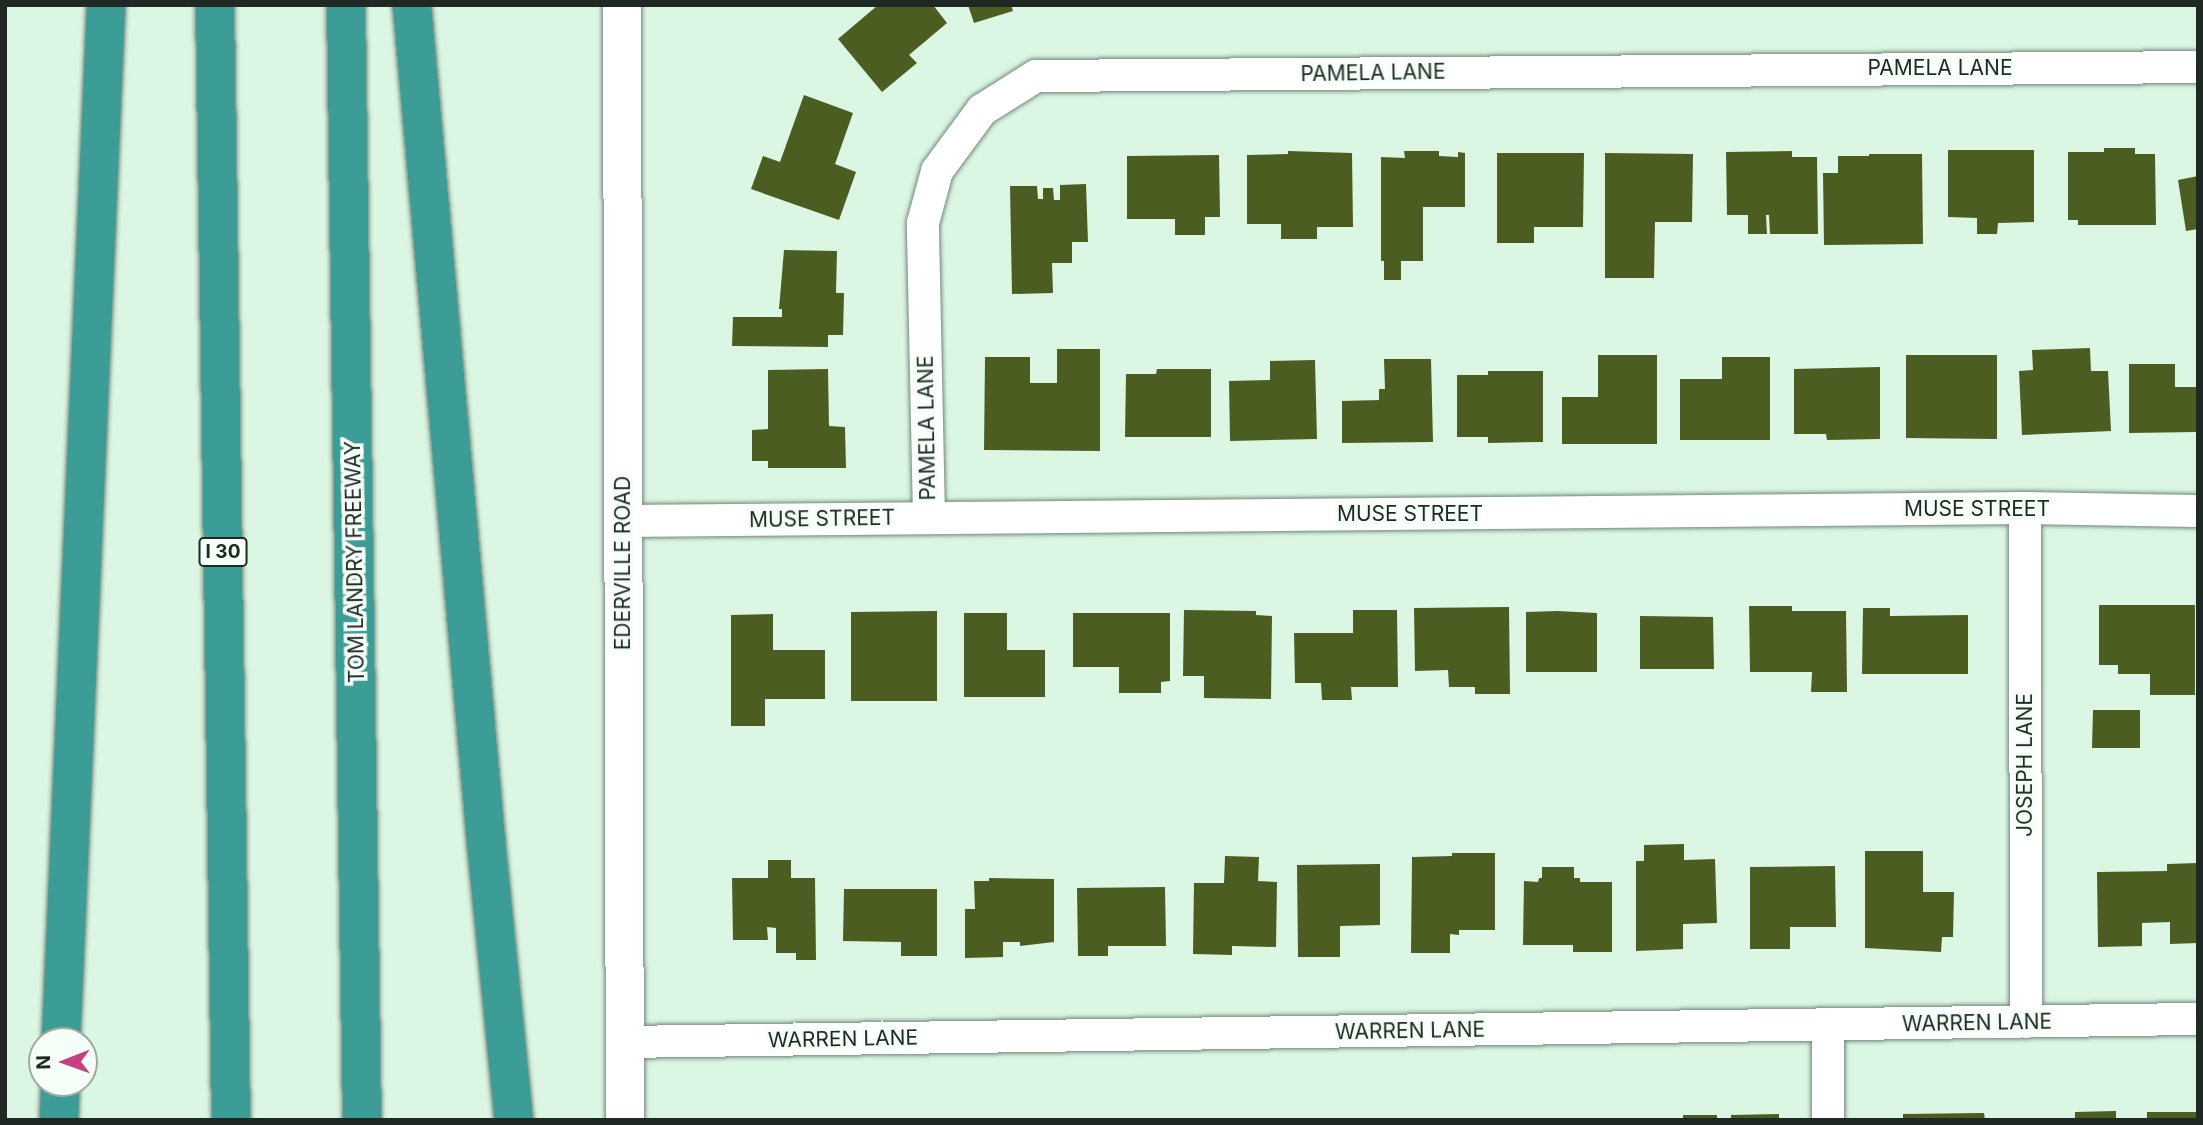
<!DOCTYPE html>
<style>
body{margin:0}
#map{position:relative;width:2203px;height:1125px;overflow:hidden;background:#dcf6e4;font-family:Inter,sans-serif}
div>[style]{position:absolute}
.building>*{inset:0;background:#4b5d21}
.roads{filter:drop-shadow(0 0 2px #708878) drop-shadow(0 0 2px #708878)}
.minor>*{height:32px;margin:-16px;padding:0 16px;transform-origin:16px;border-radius:16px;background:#fff}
.tertiary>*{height:38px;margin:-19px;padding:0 19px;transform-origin:19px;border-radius:19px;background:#fff}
.motorway>*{height:38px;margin:-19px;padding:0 19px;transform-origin:19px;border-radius:19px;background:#3b9d95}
span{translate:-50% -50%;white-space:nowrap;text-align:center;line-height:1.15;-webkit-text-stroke:7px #f5fff8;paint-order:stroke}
.shield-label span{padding:2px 5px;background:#f5fff8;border:2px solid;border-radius:5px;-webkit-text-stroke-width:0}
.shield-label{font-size:19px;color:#1f2822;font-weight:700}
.street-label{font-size:21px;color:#1f2822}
.frame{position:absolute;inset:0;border:7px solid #1f2822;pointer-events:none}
.north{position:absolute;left:28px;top:1027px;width:70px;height:70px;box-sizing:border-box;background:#f5fff8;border:2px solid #9fa9a2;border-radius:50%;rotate:269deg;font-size:19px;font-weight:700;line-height:28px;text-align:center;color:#1f2822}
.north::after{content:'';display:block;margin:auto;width:24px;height:32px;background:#c8407f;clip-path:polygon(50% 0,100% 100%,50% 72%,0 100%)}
</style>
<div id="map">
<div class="building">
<i style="clip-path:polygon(878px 5px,933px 5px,947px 23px,909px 55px,917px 63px,882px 92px,838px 39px)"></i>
<i style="clip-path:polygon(968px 5px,1011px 5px,1013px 11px,974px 23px)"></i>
<i style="clip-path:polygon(804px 95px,853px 113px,835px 164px,856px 172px,839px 220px,751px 189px,763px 156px,780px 162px)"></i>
<i style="clip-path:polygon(2104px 148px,2135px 148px,2135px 154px,2155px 154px,2156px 225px,2078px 225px,2078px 220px,2068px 220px,2068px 152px,2104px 152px)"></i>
<i style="clip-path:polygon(1948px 150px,2034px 150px,2034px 222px,1998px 223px,1997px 234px,1977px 234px,1977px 218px,1948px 217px)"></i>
<i style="clip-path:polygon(1288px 151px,1352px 153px,1353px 227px,1317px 227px,1317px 239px,1281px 239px,1281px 224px,1247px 224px,1247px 155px,1288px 154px)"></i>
<i style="clip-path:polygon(1404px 151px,1439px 151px,1439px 156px,1458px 157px,1458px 152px,1465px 153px,1465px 207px,1423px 207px,1423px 261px,1401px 261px,1401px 280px,1384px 280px,1384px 261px,1381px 261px,1381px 157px,1405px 158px)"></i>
<i style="clip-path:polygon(1792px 151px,1792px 157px,1817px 157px,1818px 234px,1770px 234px,1769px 215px,1766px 215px,1767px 234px,1748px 234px,1748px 215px,1727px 215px,1726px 152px)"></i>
<i style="clip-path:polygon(1497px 153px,1584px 153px,1583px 227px,1534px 227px,1534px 243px,1497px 243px)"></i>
<i style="clip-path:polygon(1605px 153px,1693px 154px,1692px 222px,1655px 222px,1654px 278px,1605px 278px)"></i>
<i style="clip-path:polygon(1869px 154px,1922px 154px,1923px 244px,1824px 245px,1823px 173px,1838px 173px,1838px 156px,1869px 156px)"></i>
<i style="clip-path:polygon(1219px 155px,1220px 217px,1205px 217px,1205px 235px,1175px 235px,1175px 219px,1127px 219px,1127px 156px)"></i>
<i style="clip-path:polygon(2198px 176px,2198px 229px,2186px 231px,2178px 180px)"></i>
<i style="clip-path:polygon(1086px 184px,1088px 242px,1072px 242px,1072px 263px,1052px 263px,1053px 293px,1012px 294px,1010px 186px,1037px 186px,1038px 199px,1043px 199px,1043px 188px,1053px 188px,1054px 200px,1060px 200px,1060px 185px)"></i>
<i style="clip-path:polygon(784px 250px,837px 251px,836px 293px,844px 293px,843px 335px,828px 335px,828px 347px,732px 346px,733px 317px,782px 317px,782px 309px,779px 309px)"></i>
<i style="clip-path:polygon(2090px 348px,2091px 371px,2108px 371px,2111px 431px,2022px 435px,2019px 371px,2033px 370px,2032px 350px)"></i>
<i style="clip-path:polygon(1057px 349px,1100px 349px,1100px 451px,984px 450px,985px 357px,1030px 357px,1030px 383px,1057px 383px)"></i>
<i style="clip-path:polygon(1598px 355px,1657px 355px,1657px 444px,1562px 444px,1562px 397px,1598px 397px)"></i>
<i style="clip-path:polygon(1906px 355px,1997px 355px,1997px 439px,1906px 438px)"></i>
<i style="clip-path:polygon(1722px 357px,1770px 357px,1770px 440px,1680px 440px,1680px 379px,1722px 379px)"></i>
<i style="clip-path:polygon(1384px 359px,1431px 359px,1433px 442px,1342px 443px,1342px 401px,1379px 400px,1379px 389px,1385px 389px)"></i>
<i style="clip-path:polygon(1315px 360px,1317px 439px,1230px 441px,1229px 381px,1270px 380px,1270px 361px)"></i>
<i style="clip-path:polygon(2129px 364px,2175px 364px,2175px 387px,2198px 387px,2198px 432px,2129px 433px)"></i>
<i style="clip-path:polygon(1880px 367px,1880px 439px,1827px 440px,1826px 434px,1794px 434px,1794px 369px)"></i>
<i style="clip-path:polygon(828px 369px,829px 426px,845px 427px,846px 468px,768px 468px,768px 461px,752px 461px,752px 430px,768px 429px,768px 370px)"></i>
<i style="clip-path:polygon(1157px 369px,1211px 369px,1211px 437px,1125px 437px,1126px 374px,1156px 374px)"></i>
<i style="clip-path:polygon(1488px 371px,1543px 371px,1543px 442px,1488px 443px,1488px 437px,1457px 437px,1457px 375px,1488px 375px)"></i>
<i style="clip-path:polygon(2099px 605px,2195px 605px,2195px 695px,2150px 695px,2150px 674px,2118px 674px,2118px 665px,2099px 665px)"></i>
<i style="clip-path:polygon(1749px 606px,1792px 606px,1792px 611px,1846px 611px,1847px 692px,1811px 692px,1812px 672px,1750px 672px)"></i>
<i style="clip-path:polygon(1509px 607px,1510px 694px,1475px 694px,1475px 687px,1449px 687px,1448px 670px,1415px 671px,1414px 608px)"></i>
<i style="clip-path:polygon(1863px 608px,1890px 608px,1890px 616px,1968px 615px,1968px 674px,1862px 674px)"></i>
<i style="clip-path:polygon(1184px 610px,1256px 611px,1256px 615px,1272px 616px,1271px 699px,1204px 698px,1204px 676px,1183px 676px)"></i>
<i style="clip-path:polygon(1353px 610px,1397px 610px,1398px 687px,1351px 687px,1352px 700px,1322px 700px,1321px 683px,1295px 683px,1294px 633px,1353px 633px)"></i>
<i style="clip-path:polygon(937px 611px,937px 701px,851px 701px,851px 612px)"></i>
<i style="clip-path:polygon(1557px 611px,1597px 613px,1597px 672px,1526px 672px,1526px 612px)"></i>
<i style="clip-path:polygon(964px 613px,1007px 613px,1007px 650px,1045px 650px,1045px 697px,964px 697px)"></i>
<i style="clip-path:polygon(1073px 613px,1170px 613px,1170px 681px,1161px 682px,1161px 693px,1119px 693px,1119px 667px,1073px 667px)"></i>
<i style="clip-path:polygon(773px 614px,773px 650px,825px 650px,825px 699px,765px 699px,765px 726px,731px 726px,731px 615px)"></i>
<i style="clip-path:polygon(1640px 616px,1713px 617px,1714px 669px,1640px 669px)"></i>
<i style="clip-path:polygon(2093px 710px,2140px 710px,2140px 748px,2092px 748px)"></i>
<i style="clip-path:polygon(1684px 844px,1684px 860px,1715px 859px,1717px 923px,1683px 924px,1683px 949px,1636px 951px,1636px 861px,1644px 861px,1644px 845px)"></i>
<i style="clip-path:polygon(1865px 851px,1923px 851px,1923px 892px,1954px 892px,1953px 937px,1942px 937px,1941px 952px,1865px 948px)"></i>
<i style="clip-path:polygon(1452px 853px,1495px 853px,1495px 930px,1459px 930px,1459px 935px,1450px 934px,1450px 953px,1411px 953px,1412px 857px,1452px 856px)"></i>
<i style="clip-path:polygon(1225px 856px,1259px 857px,1258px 881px,1277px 882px,1276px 947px,1232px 946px,1232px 955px,1193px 954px,1194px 883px,1224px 883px)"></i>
<i style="clip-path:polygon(768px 860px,791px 860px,791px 878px,815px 878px,816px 960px,796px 960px,796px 953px,776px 953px,776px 928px,767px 927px,768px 940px,733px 940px,732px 878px,768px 878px)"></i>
<i style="clip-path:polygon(2198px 863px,2198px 943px,2170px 944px,2170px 922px,2142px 923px,2142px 946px,2098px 947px,2097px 872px,2167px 871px,2167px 864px)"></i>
<i style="clip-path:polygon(1380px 864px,1380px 925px,1340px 926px,1340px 957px,1298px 957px,1297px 865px)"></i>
<i style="clip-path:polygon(1835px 866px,1836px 927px,1790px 927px,1790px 949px,1750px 949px,1750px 867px)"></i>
<i style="clip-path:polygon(1542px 867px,1574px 867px,1574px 878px,1580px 878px,1580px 882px,1612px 882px,1612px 952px,1573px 952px,1573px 945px,1523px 945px,1524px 881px,1538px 882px,1539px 878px,1542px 878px)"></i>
<i style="clip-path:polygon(989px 878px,1054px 879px,1054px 942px,1020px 946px,1020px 942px,1003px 942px,1003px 957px,965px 958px,965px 909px,975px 909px,974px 881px,989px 881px)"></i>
<i style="clip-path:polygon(1165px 887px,1166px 946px,1108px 946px,1108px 956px,1078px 956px,1077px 888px)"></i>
<i style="clip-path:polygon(844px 889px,937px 889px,937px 956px,901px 956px,901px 942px,843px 941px)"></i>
<i style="clip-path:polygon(2116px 1111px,2116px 1120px,2075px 1120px,2075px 1112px)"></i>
<i style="clip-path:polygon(2147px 1112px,2198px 1112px,2198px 1120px,2147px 1120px)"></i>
<i style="clip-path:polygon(1984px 1113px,1985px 1120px,1903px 1120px,1903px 1114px)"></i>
<i style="clip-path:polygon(1779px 1114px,1779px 1120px,1731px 1120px,1731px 1115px)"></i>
<i style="clip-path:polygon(1683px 1115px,1717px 1115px,1717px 1120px,1683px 1120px)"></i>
</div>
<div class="roads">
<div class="minor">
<i style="left:2025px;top:508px;width:514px;rotate:89.89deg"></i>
<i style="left:929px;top:518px;width:295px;rotate:-91.2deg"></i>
<i style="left:923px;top:223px;width:54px;rotate:-74.9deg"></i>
<i style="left:937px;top:171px;width:76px;rotate:-53.6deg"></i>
<i style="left:982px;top:110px;width:64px;rotate:-32.2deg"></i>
<i style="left:1036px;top:76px;width:1162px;rotate:-0.44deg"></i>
<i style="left:623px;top:521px;width:1402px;rotate:-0.53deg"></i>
<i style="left:2025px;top:508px;width:173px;rotate:1deg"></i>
<i style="left:1828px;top:1025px;width:95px;rotate:90deg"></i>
<i style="left:623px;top:1042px;width:1575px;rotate:-0.84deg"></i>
</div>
<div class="tertiary">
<i style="left:622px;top:5px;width:1115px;rotate:89.85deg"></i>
</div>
<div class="motorway">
<i style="left:215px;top:5px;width:1115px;rotate:89.18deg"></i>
<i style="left:346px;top:5px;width:1115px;rotate:89.18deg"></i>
<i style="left:412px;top:5px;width:839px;rotate:84.94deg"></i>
<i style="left:486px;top:841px;width:280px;rotate:84.3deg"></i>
<i style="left:61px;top:1041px;width:1037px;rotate:-87.51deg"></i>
<i style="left:59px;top:1120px;width:37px;rotate:-88deg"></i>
</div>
</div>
<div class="shield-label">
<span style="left:223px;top:552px">I 30</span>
</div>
<div class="street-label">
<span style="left:1940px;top:68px">PAMELA LANE</span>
<span style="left:1373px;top:73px;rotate:-1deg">PAMELA LANE</span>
<span style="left:927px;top:428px;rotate:-91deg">PAMELA LANE</span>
<span style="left:1977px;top:509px">MUSE STREET</span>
<span style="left:1410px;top:514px">MUSE STREET</span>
<span style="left:822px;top:519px;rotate:-1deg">MUSE STREET</span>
<span style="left:355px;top:562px;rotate:-91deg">TOM LANDRY FREEWAY</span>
<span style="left:623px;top:563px;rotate:-90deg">EDERVILLE ROAD</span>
<span style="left:2025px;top:765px;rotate:-90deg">JOSEPH LANE</span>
<span style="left:1977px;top:1023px;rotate:-1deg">WARREN LANE</span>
<span style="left:1410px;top:1031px;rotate:-1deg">WARREN LANE</span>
<span style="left:843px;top:1039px;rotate:-1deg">WARREN LANE</span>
</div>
<div class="frame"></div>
<div class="north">N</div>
</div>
